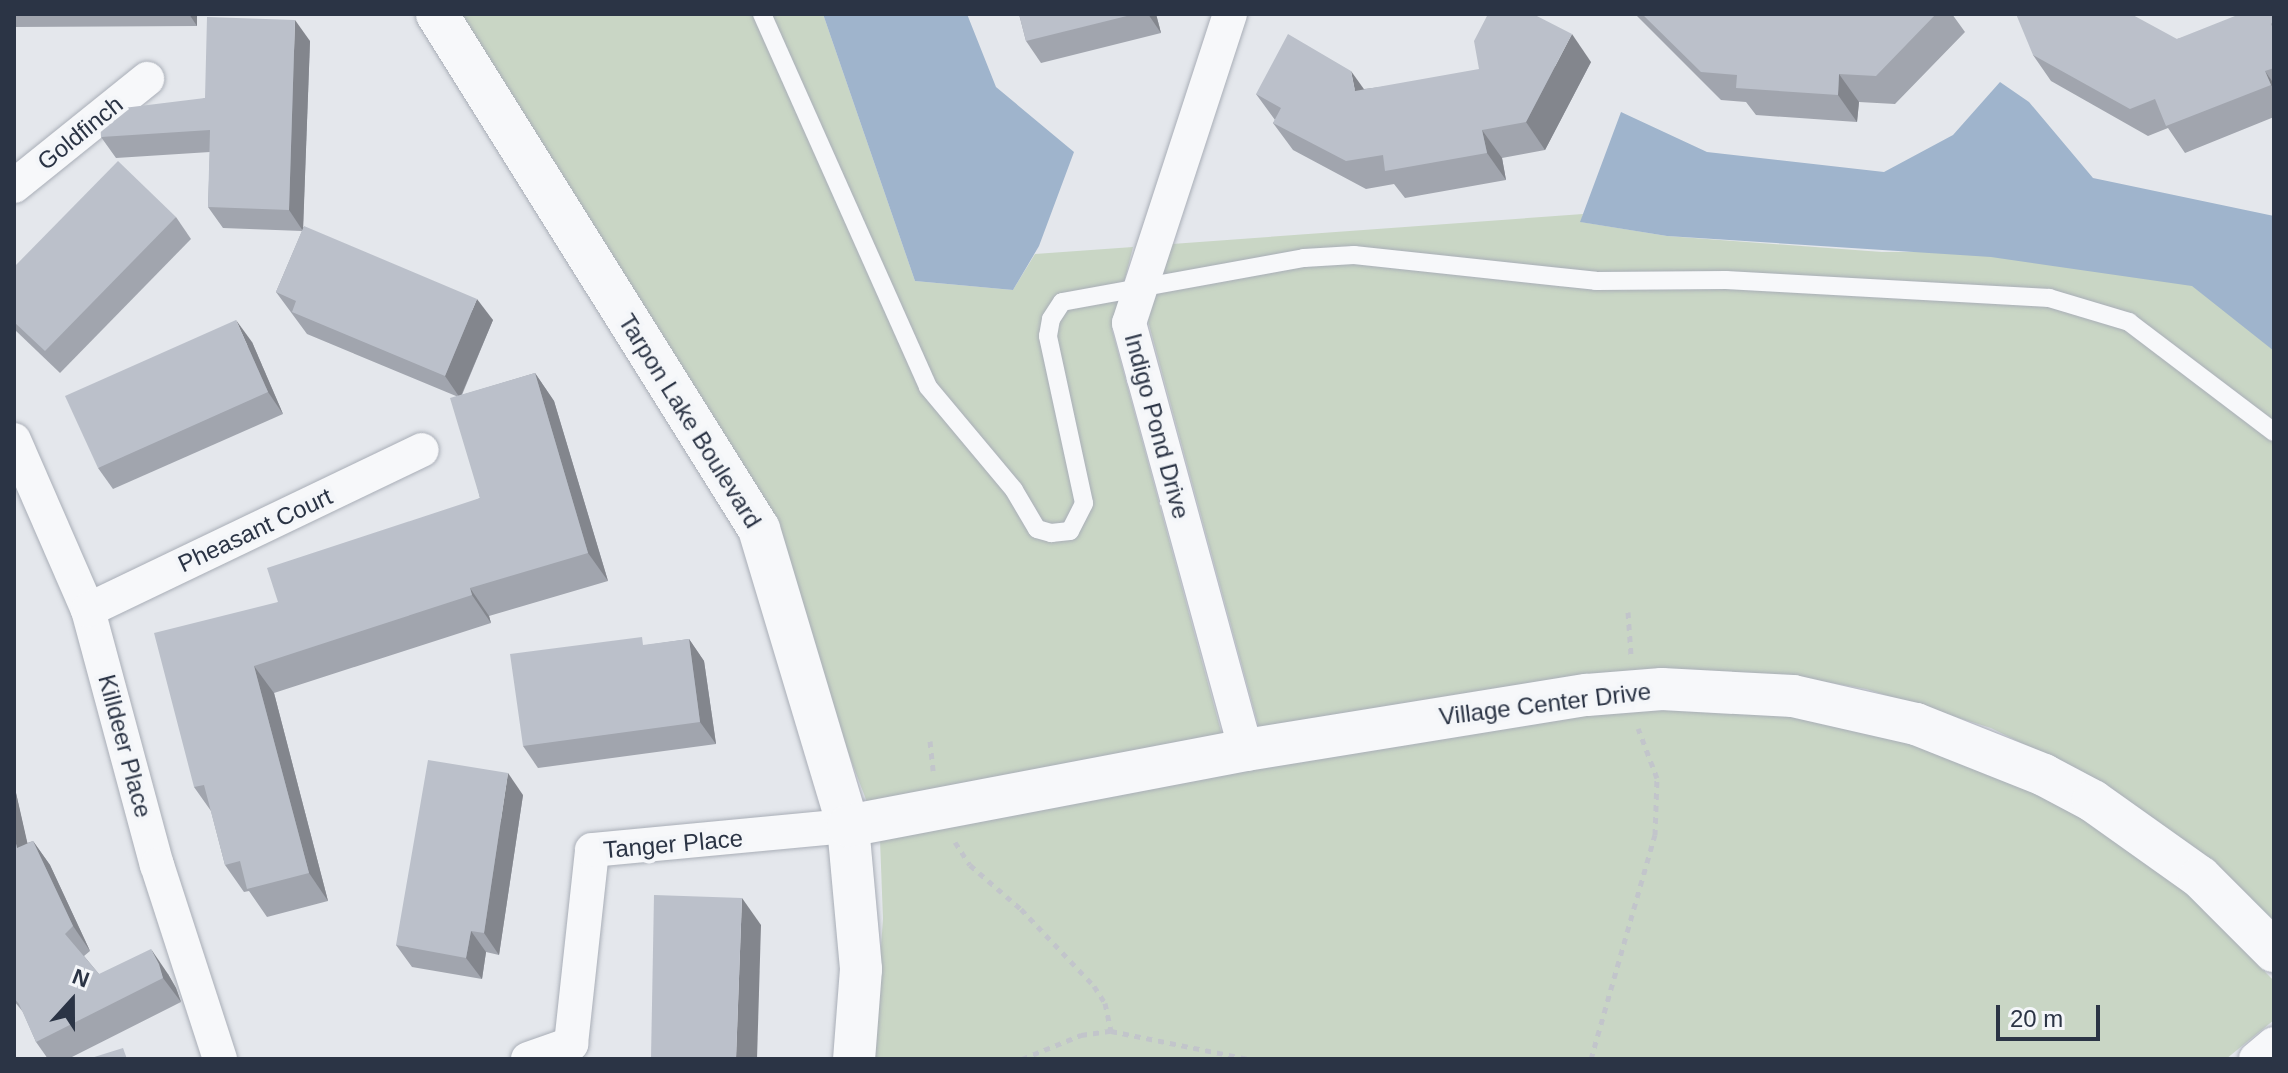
<!DOCTYPE html>
<style>
body{margin:0}
#map{position:relative;width:2288px;height:1073px;overflow:hidden;background:#e4e7ec;font-family:Helvetica,sans-serif}
div>[style]{position:absolute}
.green>*{inset:0;background:#c9d6c5}
.water>*{inset:0;background:#9fb4cc}
.path>*{height:5px;margin-top:-2.5px;transform-origin:0;background:repeating-linear-gradient(90deg,#c2c5cb 0 6px,transparent 0 12px)}
.roads{filter:drop-shadow(0 0 2px #a9aeb7) drop-shadow(0 0 2px #a9aeb7)}
.service>*{height:18px;margin:-9px;padding:0 9px;transform-origin:9px;border-radius:9px;background:#f7f8fa}
.minor>*{height:34px;margin:-17px;padding:0 17px;transform-origin:17px;border-radius:17px;background:#f7f8fa}
.tertiary>*{height:42px;margin:-21px;padding:0 21px;transform-origin:21px;border-radius:21px;background:#f7f8fa}
.wall>*{inset:0;background:#a1a5ae}
.shaded-wall>*{inset:0;background:#83868d}
.building>*{inset:0;background:#bbc0ca}
span{translate:-50% -50%;white-space:nowrap;text-align:center;line-height:1.15;-webkit-text-stroke:8px #f4f6f9;paint-order:stroke}
.street-label{font-size:24px;color:#2b3445}
.frame{position:absolute;inset:0;border:16px solid #2b3445;pointer-events:none}
.north{position:absolute;left:32px;top:961px;width:80px;height:80px;-webkit-text-stroke:6px #f4f6f9;paint-order:stroke;rotate:21deg;font-size:22px;font-weight:700;line-height:32px;text-align:center;color:#2b3445}
.north::after{content:'';display:block;margin:auto;width:28px;height:36px;background:#2b3445;clip-path:polygon(50% 0,100% 100%,50% 72%,0 100%)}
.scale{position:absolute;left:1996px;top:1005px;width:104px;height:36px;box-sizing:border-box;border:4px solid #2b3445;border-top:0;padding-left:10px;font-size:24px;line-height:28px;white-space:nowrap;color:#2b3445;-webkit-text-stroke:6px #f4f6f9;paint-order:stroke}
</style>
<div id="map">
<div class="green">
<i style="clip-path:polygon(460px 14px,823px 14px,915px 281px,1013px 290px,1035px 254px,1133px 247px,1112px 330px,1222px 735px,867px 802px,836px 721px,774px 517px)"></i>
<i style="clip-path:polygon(1583px 214px,1581px 222px,1667px 236px,1882px 252px,2150px 251px,2264px 339px,2274px 351px,2274px 921px,2213px 862px,2102px 783px,1991px 728px,1866px 689px,1798px 677px,1662px 670px,1259px 728px,1148px 321px,1172px 244px)"></i>
<i style="clip-path:polygon(1661px 709px,1790px 716px,1910px 743px,2035px 793px,2083px 819px,2188px 893px,2274px 981px,2274px 1020px,2226px 1059px,873px 1059px,883px 919px,880px 840px,1249px 769px,1587px 715px)"></i>
</div>
<div class="water">
<i style="clip-path:polygon(823px 14px,967px 14px,996px 87px,1074px 152px,1039px 246px,1013px 290px,915px 281px)"></i>
<i style="clip-path:polygon(2000px 82px,2029px 102px,2093px 178px,2274px 216px,2274px 351px,2192px 286px,1991px 257px,1667px 236px,1580px 222px,1621px 112px,1707px 152px,1884px 172px,1953px 135px)"></i>
</div>
<div class="path">
<i style="left:1628px;top:612px;width:43px;rotate:86deg"></i>
<i style="left:930px;top:741px;width:30px;rotate:84deg"></i>
<i style="left:955px;top:842px;width:27px;rotate:57deg"></i>
<i style="left:970px;top:865px;width:67px;rotate:40.8deg"></i>
<i style="left:1021px;top:909px;width:106px;rotate:46.5deg"></i>
<i style="left:1094px;top:986px;width:20px;rotate:57deg"></i>
<i style="left:1105px;top:1003px;width:29px;rotate:78deg"></i>
<i style="left:1022px;top:1059px;width:64px;rotate:-22.1deg"></i>
<i style="left:1081px;top:1035px;width:30px;rotate:-8deg"></i>
<i style="left:1111px;top:1031px;width:141px;rotate:11.5deg"></i>
<i style="left:1591px;top:1059px;width:233px;rotate:-74.1deg"></i>
<i style="left:1655px;top:835px;width:57px;rotate:-88deg"></i>
<i style="left:1657px;top:778px;width:53px;rotate:-110.8deg"></i>
</div>
<div class="roads">
<div class="service">
<i style="left:762px;top:14px;width:408px;rotate:66deg"></i>
<i style="left:928px;top:387px;width:134px;rotate:50.1deg"></i>
<i style="left:1014px;top:490px;width:45px;rotate:59.5deg"></i>
<i style="left:1037px;top:529px;width:15px;rotate:16deg"></i>
<i style="left:1051px;top:533px;width:19px;rotate:-6deg"></i>
<i style="left:1070px;top:531px;width:31px;rotate:-63deg"></i>
<i style="left:1084px;top:503px;width:171px;rotate:-102.2deg"></i>
<i style="left:1048px;top:336px;width:17px;rotate:-80deg"></i>
<i style="left:1051px;top:319px;width:20px;rotate:-57deg"></i>
<i style="left:1062px;top:302px;width:246px;rotate:-10.3deg"></i>
<i style="left:1304px;top:258px;width:50px;rotate:-3.4deg"></i>
<i style="left:1354px;top:255px;width:243px;rotate:6.1deg"></i>
<i style="left:1596px;top:281px;width:130px;rotate:-0.4deg"></i>
<i style="left:1726px;top:280px;width:324px;rotate:3.2deg"></i>
<i style="left:2049px;top:298px;width:84px;rotate:16.7deg"></i>
<i style="left:2129px;top:322px;width:182px;rotate:37.2deg"></i>
</div>
<div class="minor">
<i style="left:1230px;top:14px;width:325px;rotate:108.1deg"></i>
<i style="left:1129px;top:323px;width:443px;rotate:74.7deg"></i>
<i style="left:14px;top:186px;width:171px;rotate:-38.8deg"></i>
<i style="left:14px;top:440px;width:185px;rotate:66.5deg"></i>
<i style="left:88px;top:610px;width:264px;rotate:74.9deg"></i>
<i style="left:157px;top:865px;width:204px;rotate:72deg"></i>
<i style="left:88px;top:610px;width:370px;rotate:-25.6deg"></i>
<i style="left:528px;top:1059px;width:46px;rotate:-19.2deg"></i>
<i style="left:571px;top:1044px;width:195px;rotate:-83.8deg"></i>
<i style="left:592px;top:850px;width:257px;rotate:-5.4deg"></i>
<i style="left:2256px;top:1059px;width:23px;rotate:-40deg"></i>
</div>
<div class="tertiary">
<i style="left:437px;top:14px;width:607px;rotate:57.98deg"></i>
<i style="left:759px;top:529px;width:310px;rotate:73.3deg"></i>
<i style="left:848px;top:826px;width:144px;rotate:84.8deg"></i>
<i style="left:861px;top:969px;width:90px;rotate:94.4deg"></i>
<i style="left:848px;top:826px;width:405px;rotate:-10.8deg"></i>
<i style="left:1246px;top:750px;width:345px;rotate:-9.2deg"></i>
<i style="left:1587px;top:695px;width:75px;rotate:-4.6deg"></i>
<i style="left:1662px;top:689px;width:131px;rotate:3.1deg"></i>
<i style="left:1793px;top:696px;width:126px;rotate:12.8deg"></i>
<i style="left:1916px;top:724px;width:138px;rotate:21.7deg"></i>
<i style="left:2044px;top:775px;width:55px;rotate:28deg"></i>
<i style="left:2093px;top:801px;width:131px;rotate:35.4deg"></i>
<i style="left:2200px;top:877px;width:105px;rotate:45deg"></i>
</div>
</div>
<div class="wall">
<i style="clip-path:polygon(14px 14px,197px 14px,197px 26px,14px 27px)"></i>
<i style="clip-path:polygon(1019px 14px,1156px 14px,1161px 33px,1041px 63px,1026px 41px)"></i>
<i style="clip-path:polygon(1635px 14px,1952px 14px,1965px 32px,1895px 104px,1859px 102px,1857px 122px,1756px 115px,1746px 102px,1721px 100px)"></i>
<i style="clip-path:polygon(2274px 14px,2274px 117px,2185px 153px,2168px 128px,2148px 136px,2051px 81px,2033px 55px,2177px 39px)"></i>
<i style="clip-path:polygon(310px 41px,303px 227px,493px 320px,462px 395px,535px 373px,554px 401px,608px 581px,489px 616px,491px 623px,274px 693px,328px 901px,267px 917px,249px 891px,244px 892px,225px 865px,211px 811px,194px 787px,278px 602px,480px 498px,456px 396px,307px 334px,276px 292px,302px 231px,223px 228px,208px 207px,210px 152px,116px 158px,101px 137px,205px 98px)"></i>
<i style="clip-path:polygon(1591px 62px,1545px 150px,1502px 158px,1506px 180px,1405px 198px,1394px 184px,1366px 189px,1293px 150px,1273px 123px,1275px 120px,1256px 94px,1364px 89px)"></i>
<i style="clip-path:polygon(176px 217px,191px 239px,60px 373px,14px 329px,14px 267px)"></i>
<i style="clip-path:polygon(252px 342px,283px 414px,113px 489px,98px 468px)"></i>
<i style="clip-path:polygon(689px 639px,704px 661px,716px 744px,538px 768px,523px 746px,647px 645px)"></i>
<i style="clip-path:polygon(14px 784px,27px 843px,33px 841px,50px 865px,90px 951px,84px 956px,99px 974px,168px 974px,176px 988px,181px 1002px,68px 1059px,48px 1059px,36px 1042px,23px 1012px,14px 1001px)"></i>
<i style="clip-path:polygon(523px 795px,499px 955px,486px 952px,482px 979px,412px 967px,396px 945px)"></i>
</div>
<div class="shaded-wall">
<i style="clip-path:polygon(189px 14px,197px 14px,197px 26px)"></i>
<i style="clip-path:polygon(1148px 14px,1156px 14px,1161px 33px)"></i>
<i style="clip-path:polygon(295px 20px,310px 41px,303px 231px,289px 210px)"></i>
<i style="clip-path:polygon(1572px 34px,1591px 62px,1545px 150px,1526px 122px)"></i>
<i style="clip-path:polygon(1351px 71px,1371px 99px,1355px 91px)"></i>
<i style="clip-path:polygon(2265px 71px,2274px 84px,2274px 89px,2271px 85px)"></i>
<i style="clip-path:polygon(1839px 74px,1859px 102px,1857px 122px,1838px 95px)"></i>
<i style="clip-path:polygon(1482px 130px,1502px 158px,1506px 180px,1487px 153px)"></i>
<i style="clip-path:polygon(477px 299px,493px 320px,460px 398px,445px 376px)"></i>
<i style="clip-path:polygon(236px 320px,252px 342px,283px 414px,268px 392px)"></i>
<i style="clip-path:polygon(535px 373px,554px 401px,608px 581px,588px 553px)"></i>
<i style="clip-path:polygon(470px 588px,489px 616px,491px 623px,472px 595px)"></i>
<i style="clip-path:polygon(689px 639px,704px 661px,716px 744px,700px 722px)"></i>
<i style="clip-path:polygon(254px 666px,274px 693px,328px 901px,309px 873px)"></i>
<i style="clip-path:polygon(508px 773px,523px 795px,499px 955px,484px 933px)"></i>
<i style="clip-path:polygon(14px 784px,34px 872px,17px 848px,14px 835px)"></i>
<i style="clip-path:polygon(33px 841px,50px 865px,90px 951px,73px 926px)"></i>
<i style="clip-path:polygon(742px 898px,761px 925px,757px 1059px,736px 1059px)"></i>
<i style="clip-path:polygon(471px 931px,486px 952px,482px 979px,466px 958px)"></i>
<i style="clip-path:polygon(151px 949px,168px 974px,176px 988px,181px 1002px,163px 978px)"></i>
</div>
<div class="building">
<i style="clip-path:polygon(1019px 14px,1135px 14px,1026px 41px)"></i>
<i style="clip-path:polygon(1488px 14px,1533px 14px,1572px 34px,1526px 122px,1482px 130px,1487px 153px,1385px 171px,1383px 155px,1346px 161px,1273px 123px,1281px 108px,1256px 94px,1288px 34px,1351px 71px,1355px 91px,1479px 69px,1474px 41px)"></i>
<i style="clip-path:polygon(1642px 14px,1936px 14px,1876px 76px,1839px 74px,1838px 95px,1736px 88px,1737px 75px,1701px 72px)"></i>
<i style="clip-path:polygon(2016px 14px,2131px 14px,2177px 39px,2240px 14px,2274px 14px,2274px 20px,2271px 24px,2274px 31px,2274px 68px,2265px 71px,2271px 85px,2166px 126px,2155px 99px,2130px 109px,2033px 55px)"></i>
<i style="clip-path:polygon(207px 17px,295px 20px,289px 210px,208px 207px,210px 130px,101px 137px,99px 111px,205px 98px)"></i>
<i style="clip-path:polygon(118px 161px,176px 217px,45px 351px,14px 322px,14px 267px)"></i>
<i style="clip-path:polygon(304px 226px,477px 299px,445px 376px,292px 312px,296px 301px,276px 292px)"></i>
<i style="clip-path:polygon(236px 320px,268px 392px,98px 468px,65px 396px)"></i>
<i style="clip-path:polygon(535px 373px,588px 553px,470px 588px,472px 595px,254px 666px,309px 873px,247px 889px,240px 861px,225px 865px,204px 785px,194px 787px,154px 633px,278px 602px,267px 568px,480px 498px,450px 398px)"></i>
<i style="clip-path:polygon(642px 637px,643px 645px,689px 639px,700px 722px,523px 746px,510px 654px)"></i>
<i style="clip-path:polygon(428px 760px,508px 773px,484px 933px,471px 931px,466px 958px,396px 945px)"></i>
<i style="clip-path:polygon(14px 835px,17px 848px,33px 841px,73px 926px,65px 934px,99px 974px,151px 949px,159px 964px,163px 978px,36px 1042px,19px 1004px,14px 998px)"></i>
<i style="clip-path:polygon(654px 895px,742px 898px,736px 1059px,651px 1059px)"></i>
<i style="clip-path:polygon(123px 1048px,127px 1059px,88px 1059px)"></i>
</div>
<div class="street-label">
<span style="left:80px;top:133px;rotate:-39deg">Goldfinch</span>
<span style="left:690px;top:421px;rotate:58deg">Tarpon Lake Boulevard</span>
<span style="left:1157px;top:426px;rotate:75deg">Indigo Pond Drive</span>
<span style="left:255px;top:530px;rotate:-25deg">Pheasant Court</span>
<span style="left:1545px;top:704px;rotate:-7deg">Village Center Drive</span>
<span style="left:125px;top:746px;rotate:75deg">Killdeer Place</span>
<span style="left:673px;top:844px;rotate:-5deg">Tanger Place</span>
</div>
<div class="frame"></div>
<div class="north">N</div>
<div class="scale">20 m</div>
</div>
